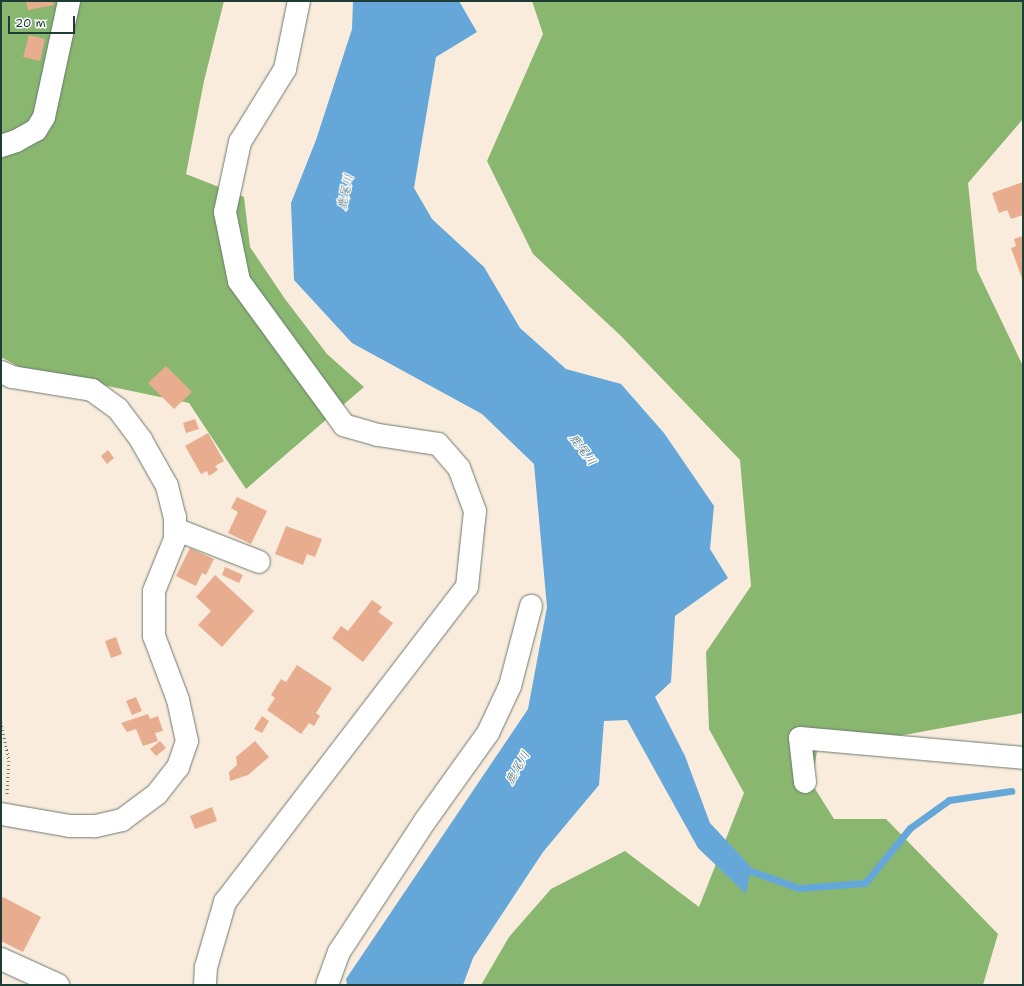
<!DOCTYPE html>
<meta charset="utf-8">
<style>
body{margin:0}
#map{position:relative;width:1024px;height:986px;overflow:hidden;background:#f9ecdd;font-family:"Shantell Sans","Klee One",sans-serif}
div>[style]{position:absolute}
.forest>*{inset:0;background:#89b770}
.water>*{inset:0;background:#65a7d9}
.stream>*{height:7px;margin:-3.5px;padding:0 3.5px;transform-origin:3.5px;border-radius:3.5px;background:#65a7d9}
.building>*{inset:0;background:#e8ad8e}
.path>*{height:2.5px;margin-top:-1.25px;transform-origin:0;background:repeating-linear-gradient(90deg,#6b7a6f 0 1px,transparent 0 4px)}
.roads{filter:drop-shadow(0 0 1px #6b7a6f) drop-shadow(0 0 1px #6b7a6f)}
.minor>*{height:22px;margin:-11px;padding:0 11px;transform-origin:11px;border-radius:11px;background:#fff}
span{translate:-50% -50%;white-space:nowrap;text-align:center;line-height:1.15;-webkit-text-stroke:3px #fff;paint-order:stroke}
.water-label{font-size:12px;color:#38626e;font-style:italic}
.frame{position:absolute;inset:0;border:2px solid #1f3d34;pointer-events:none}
.scale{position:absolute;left:8px;top:16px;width:67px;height:18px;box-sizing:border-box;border:2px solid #1f3d34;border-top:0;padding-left:5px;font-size:12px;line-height:14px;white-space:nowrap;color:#1f3d34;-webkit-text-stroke:3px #fff;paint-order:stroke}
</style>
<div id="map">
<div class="forest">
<i style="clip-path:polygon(1px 1px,224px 1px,204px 81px,186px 174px,244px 197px,250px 247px,285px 299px,327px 354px,364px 387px,246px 489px,189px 403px,21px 368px,1px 357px)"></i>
<i style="clip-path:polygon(532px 1px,1023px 1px,1023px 119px,968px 183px,977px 270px,1023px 366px,1023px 713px,817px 751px,812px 784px,834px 819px,886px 819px,998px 934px,983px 985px,481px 985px,509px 937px,551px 889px,625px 851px,699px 907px,744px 793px,709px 729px,706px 652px,751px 586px,740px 460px,621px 336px,533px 254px,487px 161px,543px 34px)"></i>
</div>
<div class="water">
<i style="clip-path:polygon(353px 1px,459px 1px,477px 32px,436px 57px,414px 188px,432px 219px,484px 267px,520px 328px,566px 369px,621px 384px,664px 433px,714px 506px,710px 549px,728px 578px,675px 616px,671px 682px,655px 697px,685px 756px,710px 823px,751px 867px,746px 894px,698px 848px,627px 720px,604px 721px,599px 785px,543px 852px,473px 958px,463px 985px,347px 985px,346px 979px,528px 709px,547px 607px,534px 464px,482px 414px,352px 343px,294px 280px,291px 203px,316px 140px,352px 29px)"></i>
</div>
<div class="stream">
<i style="left:742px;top:868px;width:60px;rotate:19.3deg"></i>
<i style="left:799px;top:888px;width:66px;rotate:-4.3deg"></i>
<i style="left:865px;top:883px;width:71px;rotate:-50.7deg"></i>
<i style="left:910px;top:828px;width:48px;rotate:-35.7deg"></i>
<i style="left:949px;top:800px;width:63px;rotate:-8.3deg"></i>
</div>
<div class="building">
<i style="clip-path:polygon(26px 1px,53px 1px,54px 5px,28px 10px)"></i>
<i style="clip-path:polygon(29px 35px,45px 39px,40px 61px,23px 57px)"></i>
<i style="clip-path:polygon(1023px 182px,1023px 215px,1011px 219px,1007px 210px,999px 213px,992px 193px)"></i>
<i style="clip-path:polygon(1023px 236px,1023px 281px,1011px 248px,1016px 246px,1014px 239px)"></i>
<i style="clip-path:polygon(166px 366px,192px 392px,174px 409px,148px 383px)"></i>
<i style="clip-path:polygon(195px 419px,199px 429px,186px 433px,183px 423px)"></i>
<i style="clip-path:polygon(208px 433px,224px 461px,215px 466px,218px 470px,209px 476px,207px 471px,201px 474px,185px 446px)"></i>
<i style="clip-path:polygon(108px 450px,114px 458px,107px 464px,101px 456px)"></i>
<i style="clip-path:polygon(237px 497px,267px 511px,251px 544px,228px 533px,238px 512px,231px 508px)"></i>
<i style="clip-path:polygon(286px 526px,322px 539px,315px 557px,307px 554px,303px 565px,275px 554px)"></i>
<i style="clip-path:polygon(190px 548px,214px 559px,206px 575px,202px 573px,196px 586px,176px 576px)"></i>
<i style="clip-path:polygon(225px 567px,243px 575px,239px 583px,222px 575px)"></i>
<i style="clip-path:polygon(215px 575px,254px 611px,222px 647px,198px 625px,211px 611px,196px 597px)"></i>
<i style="clip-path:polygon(372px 600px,382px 607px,378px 612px,393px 623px,363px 662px,332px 638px,341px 626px,348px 631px)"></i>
<i style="clip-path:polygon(116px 637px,122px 654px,111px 658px,105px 641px)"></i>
<i style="clip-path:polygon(297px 665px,332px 688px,316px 713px,320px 716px,314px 726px,309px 723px,301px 734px,267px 710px,275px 698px,271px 695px,281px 679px,286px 682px)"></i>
<i style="clip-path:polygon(136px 697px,142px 711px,132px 715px,126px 701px)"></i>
<i style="clip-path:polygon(148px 714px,150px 719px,158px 716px,163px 731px,155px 733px,158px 741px,143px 746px,136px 729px,127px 732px,121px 723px)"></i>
<i style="clip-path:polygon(262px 716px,269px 721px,262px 733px,254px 729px)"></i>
<i style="clip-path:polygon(160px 741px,166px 748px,156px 756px,150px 749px)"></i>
<i style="clip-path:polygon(255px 741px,269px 757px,248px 775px,230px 781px,229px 772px,237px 765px,236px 757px)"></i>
<i style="clip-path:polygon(212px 807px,217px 821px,195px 829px,190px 816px)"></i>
<i style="clip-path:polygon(3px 897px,41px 917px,23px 952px,1px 941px,1px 902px)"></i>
</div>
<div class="path">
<i style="left:1px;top:722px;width:40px;rotate:78deg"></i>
<i style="left:9px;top:761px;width:33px;rotate:93deg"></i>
</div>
<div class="roads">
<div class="minor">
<i style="left:1px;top:146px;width:16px;rotate:-18deg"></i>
<i style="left:16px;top:141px;width:23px;rotate:-29deg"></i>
<i style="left:36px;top:130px;width:15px;rotate:-58deg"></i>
<i style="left:44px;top:117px;width:119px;rotate:-77.8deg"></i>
<i style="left:1px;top:372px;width:12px;rotate:24deg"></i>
<i style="left:12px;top:377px;width:81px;rotate:9.2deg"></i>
<i style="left:92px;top:390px;width:32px;rotate:36deg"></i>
<i style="left:118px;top:409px;width:39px;rotate:53deg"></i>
<i style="left:141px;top:440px;width:53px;rotate:60.5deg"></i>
<i style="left:167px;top:486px;width:32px;rotate:76deg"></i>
<i style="left:175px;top:517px;width:22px;rotate:90deg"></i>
<i style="left:175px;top:539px;width:56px;rotate:112deg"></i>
<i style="left:154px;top:591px;width:45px;rotate:90deg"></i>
<i style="left:154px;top:636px;width:68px;rotate:69.4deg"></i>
<i style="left:178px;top:700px;width:42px;rotate:77.6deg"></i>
<i style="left:187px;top:741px;width:28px;rotate:109deg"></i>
<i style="left:178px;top:767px;width:34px;rotate:128deg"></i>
<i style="left:157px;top:794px;width:44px;rotate:143.4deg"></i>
<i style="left:122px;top:820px;width:28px;rotate:167deg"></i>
<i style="left:95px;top:826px;width:25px;rotate:180deg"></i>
<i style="left:70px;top:826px;width:70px;rotate:-170.1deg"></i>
<i style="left:175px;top:529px;width:90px;rotate:21.4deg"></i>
<i style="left:805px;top:782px;width:44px;rotate:-96.5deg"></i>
<i style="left:800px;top:738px;width:224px;rotate:5.1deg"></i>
<i style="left:1px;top:959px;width:63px;rotate:24.5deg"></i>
<i style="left:205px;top:985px;width:18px;rotate:-87deg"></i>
<i style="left:206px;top:967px;width:68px;rotate:-73.7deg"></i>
<i style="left:225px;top:902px;width:397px;rotate:-52.5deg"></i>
<i style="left:467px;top:587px;width:76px;rotate:-84deg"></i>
<i style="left:475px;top:511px;width:46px;rotate:-110.4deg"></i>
<i style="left:459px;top:468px;width:32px;rotate:-131deg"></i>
<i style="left:438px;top:444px;width:61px;rotate:-171.5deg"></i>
<i style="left:378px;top:435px;width:35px;rotate:-164deg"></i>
<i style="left:344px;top:425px;width:178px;rotate:-126.1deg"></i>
<i style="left:239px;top:281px;width:70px;rotate:-101.5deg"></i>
<i style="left:225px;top:212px;width:72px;rotate:-77.9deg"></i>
<i style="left:240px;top:142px;width:86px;rotate:-58.3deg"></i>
<i style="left:285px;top:69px;width:69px;rotate:-78.4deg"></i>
<i style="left:327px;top:985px;width:35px;rotate:-70deg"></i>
<i style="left:339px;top:952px;width:157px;rotate:-56.7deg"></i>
<i style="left:425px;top:821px;width:108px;rotate:-54.4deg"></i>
<i style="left:488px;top:733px;width:52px;rotate:-64.9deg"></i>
<i style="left:510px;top:686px;width:83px;rotate:-75.3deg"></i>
</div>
</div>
<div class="water-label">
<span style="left:346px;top:192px;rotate:-78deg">鹿尾川</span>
<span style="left:582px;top:450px;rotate:53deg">鹿尾川</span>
<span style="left:518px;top:768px;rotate:-60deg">鹿尾川</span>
</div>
<div class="frame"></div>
<div class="scale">20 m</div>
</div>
